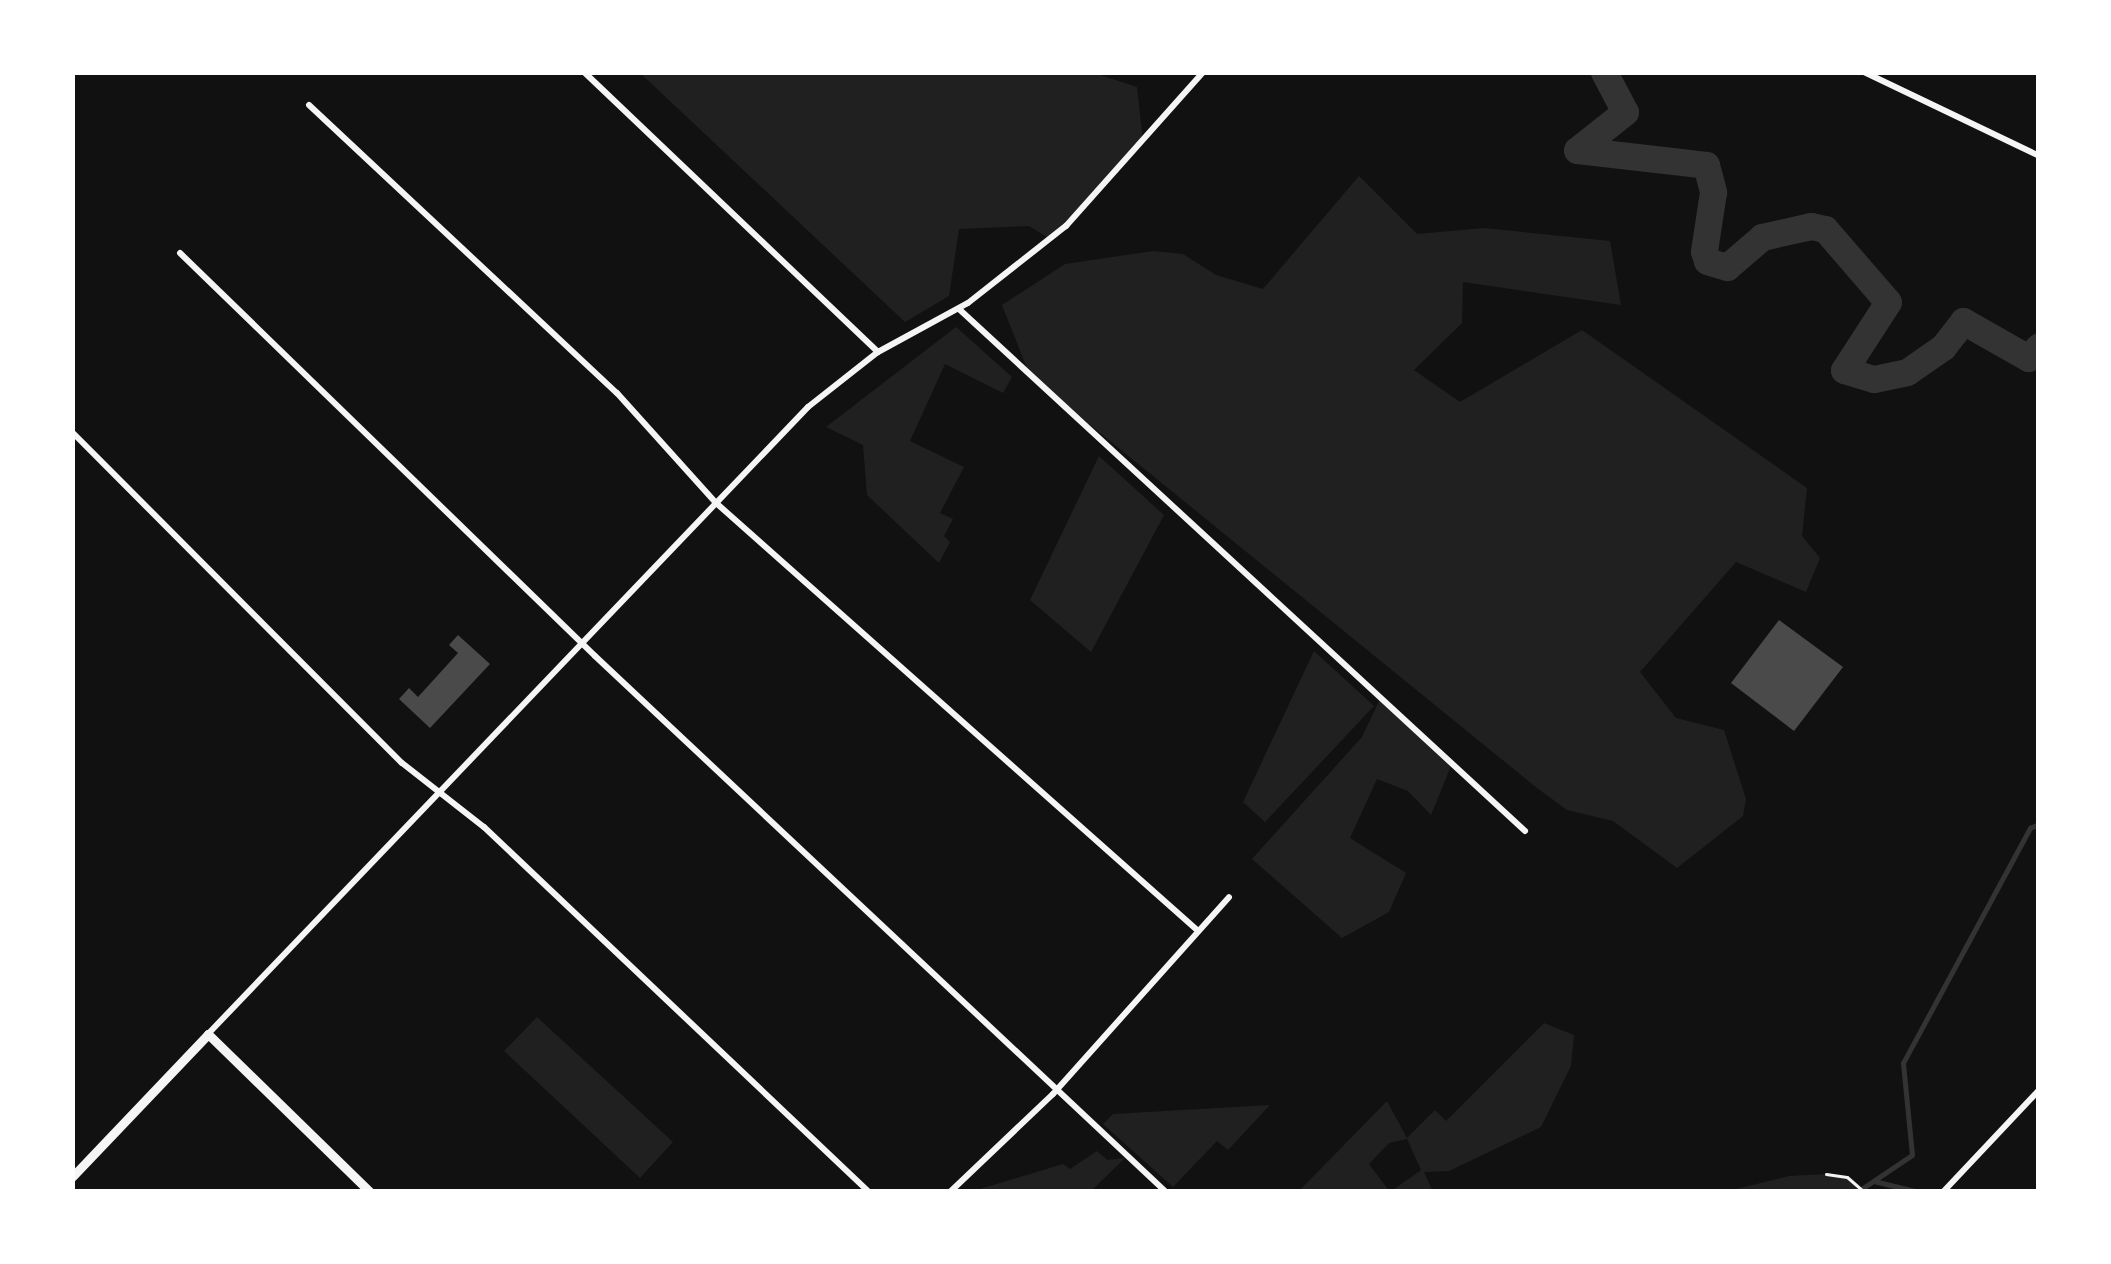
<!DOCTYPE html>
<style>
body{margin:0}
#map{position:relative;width:2111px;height:1264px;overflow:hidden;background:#111;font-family:Ubuntu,sans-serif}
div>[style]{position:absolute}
.green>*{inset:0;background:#202020}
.stream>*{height:4.5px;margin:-2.25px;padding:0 2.25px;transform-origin:2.25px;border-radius:2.25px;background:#333}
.river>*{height:27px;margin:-13.5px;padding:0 13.5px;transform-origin:13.5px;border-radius:13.5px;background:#333}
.building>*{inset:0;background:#4a4a4a}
.path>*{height:3px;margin:-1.5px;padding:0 1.5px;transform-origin:1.5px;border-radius:1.5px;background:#f5f5f5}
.minor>*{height:6px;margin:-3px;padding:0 3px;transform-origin:3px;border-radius:3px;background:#f5f5f5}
.tertiary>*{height:9px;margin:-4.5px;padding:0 4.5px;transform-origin:4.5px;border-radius:4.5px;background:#f5f5f5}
span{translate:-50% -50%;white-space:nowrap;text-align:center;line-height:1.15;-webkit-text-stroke:9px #fff;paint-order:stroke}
.frame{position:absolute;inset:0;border:75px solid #fff;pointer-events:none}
</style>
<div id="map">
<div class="green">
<i style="clip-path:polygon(639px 72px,1091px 72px,1137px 87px,1143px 141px,1050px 239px,1029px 226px,959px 229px,949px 296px,905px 322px)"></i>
<i style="clip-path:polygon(1359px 176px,1417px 234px,1484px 228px,1610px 241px,1621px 305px,1463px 282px,1462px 323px,1414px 370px,1460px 402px,1582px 330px,1807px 488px,1802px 536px,1820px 558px,1806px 592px,1736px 562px,1640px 672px,1676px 718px,1724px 730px,1746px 799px,1743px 816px,1677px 868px,1613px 821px,1567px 810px,1537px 788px,1030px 376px,1002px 305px,1065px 264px,1153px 251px,1183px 254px,1216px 275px,1263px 289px)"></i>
<i style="clip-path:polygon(956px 327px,1012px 377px,1003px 393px,945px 364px,910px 441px,964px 467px,940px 513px,953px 519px,944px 536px,950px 542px,939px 563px,867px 495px,863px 445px,826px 427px)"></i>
<i style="clip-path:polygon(1099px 456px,1164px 515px,1091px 652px,1030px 600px)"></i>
<i style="clip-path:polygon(1314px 651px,1374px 706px,1265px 822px,1243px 802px)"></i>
<i style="clip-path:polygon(1380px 699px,1451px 766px,1431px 815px,1408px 791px,1377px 779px,1350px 838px,1406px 873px,1389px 912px,1342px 938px,1252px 859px,1362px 737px)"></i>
<i style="clip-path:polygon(537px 1017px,673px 1142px,640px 1178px,504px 1051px)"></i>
<i style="clip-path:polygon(evenodd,1544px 1023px,1574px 1035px,1571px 1066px,1541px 1127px,1449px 1171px,1424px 1172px,1433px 1192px,1298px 1192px,1387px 1101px,1407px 1138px,1435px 1110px,1446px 1121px,1544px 1023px,1407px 1139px,1421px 1170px,1390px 1192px,1369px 1164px,1389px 1143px,1407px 1139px)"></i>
<i style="clip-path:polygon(1270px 1105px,1228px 1150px,1217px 1141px,1173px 1187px,1103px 1124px,1113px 1114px)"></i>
<i style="clip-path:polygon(1097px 1151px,1107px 1160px,1125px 1158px,1090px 1192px,970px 1192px,1063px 1164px,1070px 1169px)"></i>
<i style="clip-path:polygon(1826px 1174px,1847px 1177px,1860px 1189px,1724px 1192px,1789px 1176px)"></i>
</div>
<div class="stream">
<i style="left:1874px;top:1181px;width:46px;rotate:13.7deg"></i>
<i style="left:1857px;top:1192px;width:66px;rotate:-33.9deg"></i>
<i style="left:1912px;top:1155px;width:92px;rotate:-95.6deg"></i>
<i style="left:1903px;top:1063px;width:267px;rotate:-61.6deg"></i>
<i style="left:2030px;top:828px;width:10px;rotate:-24deg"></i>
</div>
<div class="river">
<i style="left:1604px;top:72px;width:45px;rotate:62.3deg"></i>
<i style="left:1625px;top:112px;width:61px;rotate:141.6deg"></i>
<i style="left:1577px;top:150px;width:130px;rotate:6.6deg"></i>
<i style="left:1706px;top:165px;width:28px;rotate:75deg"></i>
<i style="left:1713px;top:192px;width:60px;rotate:98.7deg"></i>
<i style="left:1704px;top:251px;width:10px;rotate:73deg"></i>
<i style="left:1707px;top:261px;width:21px;rotate:17deg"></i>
<i style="left:1727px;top:267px;width:46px;rotate:-40.6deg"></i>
<i style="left:1762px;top:237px;width:50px;rotate:-12.7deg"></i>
<i style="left:1811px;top:226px;width:14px;rotate:12deg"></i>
<i style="left:1825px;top:229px;width:96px;rotate:49.2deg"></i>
<i style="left:1888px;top:302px;width:81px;rotate:122.9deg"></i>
<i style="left:1844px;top:370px;width:31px;rotate:17deg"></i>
<i style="left:1874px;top:379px;width:34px;rotate:-12deg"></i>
<i style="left:1907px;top:372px;width:44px;rotate:-34.8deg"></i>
<i style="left:1943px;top:347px;width:33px;rotate:-52deg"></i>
<i style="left:1963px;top:321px;width:75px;rotate:29.6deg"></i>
<i style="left:2028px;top:358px;width:16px;rotate:-47deg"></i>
</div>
<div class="building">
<i style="clip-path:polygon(1779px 620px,1843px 667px,1794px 731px,1731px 683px)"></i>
<i style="clip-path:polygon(458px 635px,490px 664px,430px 728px,399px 699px,409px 688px,418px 697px,458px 653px,449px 645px)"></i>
</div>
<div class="path">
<i style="left:1826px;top:1174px;width:21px;rotate:8deg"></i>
<i style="left:1847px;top:1177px;width:23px;rotate:41deg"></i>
</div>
<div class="minor">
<i style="left:584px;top:72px;width:406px;rotate:43.6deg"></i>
<i style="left:1864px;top:72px;width:194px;rotate:25.6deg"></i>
<i style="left:309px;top:105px;width:422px;rotate:43.1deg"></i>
<i style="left:617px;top:393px;width:147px;rotate:48deg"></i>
<i style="left:715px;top:502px;width:645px;rotate:41.6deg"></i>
<i style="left:180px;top:253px;width:578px;rotate:44.16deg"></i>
<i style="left:595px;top:656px;width:783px;rotate:43.19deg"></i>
<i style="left:959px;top:309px;width:770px;rotate:42.68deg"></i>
<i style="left:72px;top:432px;width:467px;rotate:45.1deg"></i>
<i style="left:402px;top:763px;width:104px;rotate:38deg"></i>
<i style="left:484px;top:827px;width:531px;rotate:43.47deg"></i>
<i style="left:208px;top:1034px;width:868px;rotate:-46.26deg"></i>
<i style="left:808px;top:407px;width:89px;rotate:-38.2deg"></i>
<i style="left:878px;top:352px;width:102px;rotate:-28.6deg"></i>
<i style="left:968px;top:303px;width:125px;rotate:-38.2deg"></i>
<i style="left:1066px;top:226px;width:206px;rotate:-48.3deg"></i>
<i style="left:950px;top:1192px;width:142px;rotate:-43.6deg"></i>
<i style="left:1053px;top:1094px;width:264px;rotate:-48.2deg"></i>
<i style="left:1943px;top:1192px;width:140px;rotate:-46.7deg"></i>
</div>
<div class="tertiary">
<i style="left:72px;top:1177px;width:197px;rotate:-46.4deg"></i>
<i style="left:208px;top:1034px;width:226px;rotate:44.3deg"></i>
</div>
<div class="frame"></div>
</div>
